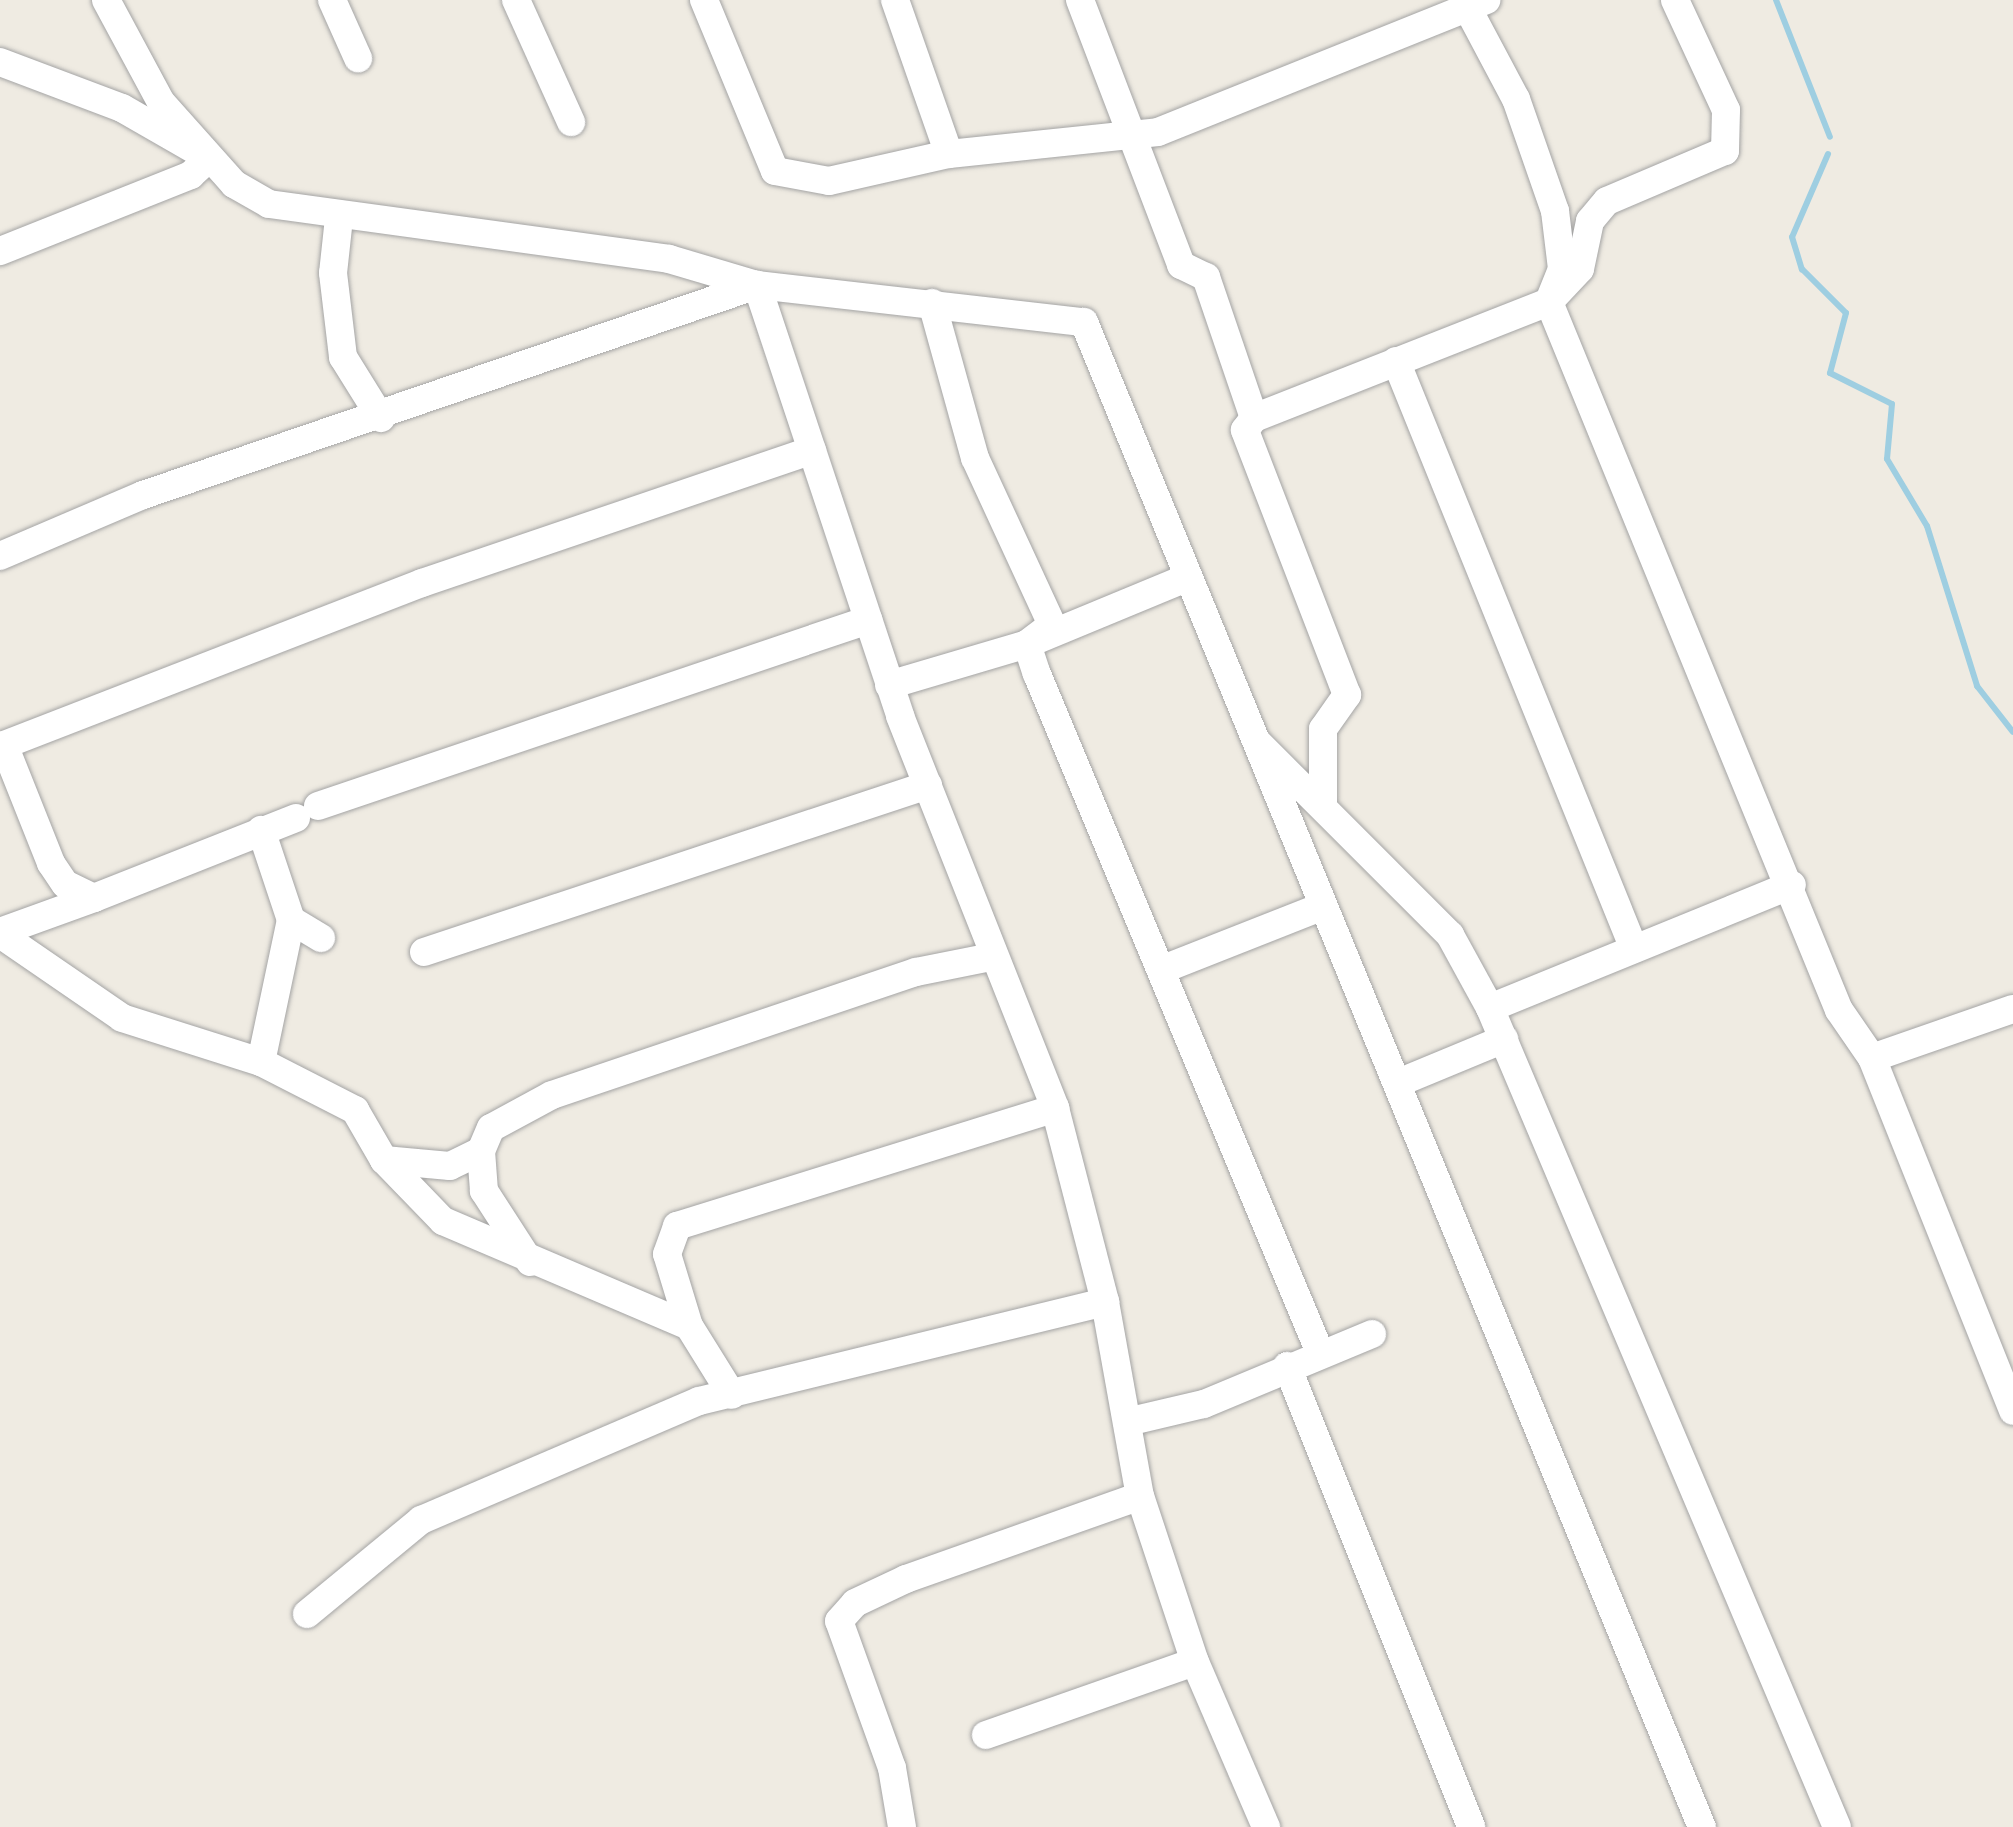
<!DOCTYPE html>
<style>
body{margin:0}
#map{position:relative;width:2013px;height:1827px;overflow:hidden;background:#efebe2;font-family:Arial,sans-serif}
div>[style]{position:absolute}
.stream>*{height:6px;margin:-3px;padding:0 3px;transform-origin:3px;border-radius:3px;background:#9ecee1}
.roads{filter:drop-shadow(0 0 2px #a4a4a4) drop-shadow(0 0 2px #a4a4a4)}
.minor>*{height:28px;margin:-14px;padding:0 14px;transform-origin:14px;border-radius:14px;background:#fff}
span{translate:-50% -50%;white-space:nowrap;text-align:center;line-height:1.15;-webkit-text-stroke:10px #fff;paint-order:stroke}
</style>
<div id="map">
<div class="stream">
<i style="left:1776px;top:0;width:147px;rotate:68.5deg"></i>
<i style="left:1828px;top:154px;width:90px;rotate:113.4deg"></i>
<i style="left:1792px;top:237px;width:34px;rotate:73deg"></i>
<i style="left:1802px;top:269px;width:62px;rotate:45deg"></i>
<i style="left:1846px;top:313px;width:62px;rotate:104.9deg"></i>
<i style="left:1830px;top:373px;width:69px;rotate:26.6deg"></i>
<i style="left:1892px;top:404px;width:55px;rotate:95.2deg"></i>
<i style="left:1887px;top:459px;width:78px;rotate:59.2deg"></i>
<i style="left:1927px;top:526px;width:168px;rotate:72.6deg"></i>
<i style="left:1977px;top:686px;width:58px;rotate:52deg"></i>
</div>
<div class="roads">
<div class="minor">
<i style="left:106px;top:0;width:116px;rotate:61.7deg"></i>
<i style="left:161px;top:102px;width:110px;rotate:48.3deg"></i>
<i style="left:234px;top:184px;width:40px;rotate:29.7deg"></i>
<i style="left:269px;top:204px;width:404px;rotate:7.8deg"></i>
<i style="left:669px;top:259px;width:92px;rotate:16.5deg"></i>
<i style="left:757px;top:285px;width:329px;rotate:6.5deg"></i>
<i style="left:1084px;top:322px;width:1627px;rotate:67.68deg"></i>
<i style="left:332px;top:0;width:64px;rotate:65.9deg"></i>
<i style="left:516px;top:0;width:134px;rotate:65.7deg"></i>
<i style="left:704px;top:0;width:185px;rotate:67.5deg"></i>
<i style="left:775px;top:171px;width:55px;rotate:10.5deg"></i>
<i style="left:829px;top:181px;width:123px;rotate:-12.7deg"></i>
<i style="left:949px;top:154px;width:210px;rotate:-6deg"></i>
<i style="left:1158px;top:132px;width:354px;rotate:-21.9deg"></i>
<i style="left:895px;top:0;width:163px;rotate:70.7deg"></i>
<i style="left:1080px;top:0;width:284px;rotate:69.1deg"></i>
<i style="left:1181px;top:265px;width:28px;rotate:26deg"></i>
<i style="left:1206px;top:277px;width:149px;rotate:71.2deg"></i>
<i style="left:1467px;top:7px;width:104px;rotate:62deg"></i>
<i style="left:1516px;top:99px;width:119px;rotate:70.8deg"></i>
<i style="left:1555px;top:211px;width:58px;rotate:83.1deg"></i>
<i style="left:1562px;top:269px;width:35px;rotate:112deg"></i>
<i style="left:1549px;top:302px;width:765px;rotate:67.73deg"></i>
<i style="left:1839px;top:1010px;width:58px;rotate:55.5deg"></i>
<i style="left:1872px;top:1058px;width:149px;rotate:-19.2deg"></i>
<i style="left:0;top:62px;width:130px;rotate:20.7deg"></i>
<i style="left:122px;top:108px;width:100px;rotate:29.9deg"></i>
<i style="left:209px;top:158px;width:25px;rotate:137deg"></i>
<i style="left:191px;top:175px;width:206px;rotate:158.3deg"></i>
<i style="left:339px;top:218px;width:55px;rotate:96.2deg"></i>
<i style="left:333px;top:273px;width:85px;rotate:83.2deg"></i>
<i style="left:343px;top:357px;width:72px;rotate:58.1deg"></i>
<i style="left:932px;top:303px;width:161px;rotate:74.5deg"></i>
<i style="left:975px;top:458px;width:184px;rotate:65.2deg"></i>
<i style="left:1052px;top:625px;width:31px;rotate:143deg"></i>
<i style="left:1027px;top:644px;width:32px;rotate:72deg"></i>
<i style="left:1037px;top:674px;width:736px;rotate:67.37deg"></i>
<i style="left:1396px;top:361px;width:634px;rotate:67.96deg"></i>
<i style="left:0;top:556px;width:155px;rotate:-23.1deg"></i>
<i style="left:143px;top:495px;width:649px;rotate:-18.88deg"></i>
<i style="left:757px;top:285px;width:454px;rotate:71.6deg"></i>
<i style="left:900px;top:716px;width:422px;rotate:68.4deg"></i>
<i style="left:1055px;top:1108px;width:200px;rotate:75.5deg"></i>
<i style="left:1105px;top:1302px;width:197px;rotate:79.8deg"></i>
<i style="left:1140px;top:1496px;width:175px;rotate:71.7deg"></i>
<i style="left:1195px;top:1662px;width:180px;rotate:66.7deg"></i>
<i style="left:889px;top:685px;width:144px;rotate:-16.5deg"></i>
<i style="left:1027px;top:644px;width:172px;rotate:-22.5deg"></i>
<i style="left:1258px;top:743px;width:272px;rotate:45deg"></i>
<i style="left:1450px;top:935px;width:83px;rotate:61.3deg"></i>
<i style="left:1490px;top:1008px;width:889px;rotate:67.04deg"></i>
<i style="left:1323px;top:804px;width:75px;rotate:-90deg"></i>
<i style="left:1323px;top:729px;width:42px;rotate:-54.8deg"></i>
<i style="left:1347px;top:695px;width:284px;rotate:-111.1deg"></i>
<i style="left:1245px;top:430px;width:15px;rotate:-53deg"></i>
<i style="left:1254px;top:418px;width:317px;rotate:-21.5deg"></i>
<i style="left:1549px;top:302px;width:45px;rotate:-46.8deg"></i>
<i style="left:1580px;top:269px;width:49px;rotate:-78.2deg"></i>
<i style="left:1590px;top:221px;width:26px;rotate:-50deg"></i>
<i style="left:1607px;top:201px;width:128px;rotate:-23deg"></i>
<i style="left:1725px;top:151px;width:41px;rotate:-88.6deg"></i>
<i style="left:1726px;top:110px;width:121px;rotate:-114.9deg"></i>
<i style="left:318px;top:806px;width:581px;rotate:-18.68deg"></i>
<i style="left:296px;top:818px;width:217px;rotate:158.4deg"></i>
<i style="left:94px;top:898px;width:32px;rotate:-154deg"></i>
<i style="left:65px;top:884px;width:25px;rotate:-124deg"></i>
<i style="left:51px;top:863px;width:127px;rotate:-111.7deg"></i>
<i style="left:4px;top:745px;width:448px;rotate:-21.2deg"></i>
<i style="left:422px;top:583px;width:412px;rotate:-18.8deg"></i>
<i style="left:291px;top:920px;width:35px;rotate:31deg"></i>
<i style="left:0;top:932px;width:100px;rotate:-19.9deg"></i>
<i style="left:0;top:934px;width:148px;rotate:34.5deg"></i>
<i style="left:122px;top:1018px;width:146px;rotate:17.6deg"></i>
<i style="left:261px;top:1062px;width:145px;rotate:-78.1deg"></i>
<i style="left:291px;top:920px;width:95px;rotate:-108.4deg"></i>
<i style="left:424px;top:952px;width:531px;rotate:-18.33deg"></i>
<i style="left:1161px;top:970px;width:172px;rotate:-21.5deg"></i>
<i style="left:1490px;top:1008px;width:326px;rotate:-22.2deg"></i>
<i style="left:1872px;top:1058px;width:380px;rotate:68.2deg"></i>
<i style="left:261px;top:1062px;width:106px;rotate:27.1deg"></i>
<i style="left:355px;top:1110px;width:58px;rotate:59.9deg"></i>
<i style="left:384px;top:1160px;width:85px;rotate:46deg"></i>
<i style="left:443px;top:1221px;width:267px;rotate:23.1deg"></i>
<i style="left:689px;top:1326px;width:81px;rotate:58.1deg"></i>
<i style="left:1398px;top:1083px;width:115px;rotate:-22.5deg"></i>
<i style="left:384px;top:1160px;width:66px;rotate:5.2deg"></i>
<i style="left:450px;top:1166px;width:34px;rotate:-26deg"></i>
<i style="left:530px;top:1262px;width:85px;rotate:-122.9deg"></i>
<i style="left:484px;top:1191px;width:40px;rotate:-94.3deg"></i>
<i style="left:481px;top:1151px;width:25px;rotate:-67deg"></i>
<i style="left:491px;top:1128px;width:69px;rotate:-28.4deg"></i>
<i style="left:552px;top:1095px;width:384px;rotate:-18.7deg"></i>
<i style="left:916px;top:972px;width:76px;rotate:-11.3deg"></i>
<i style="left:689px;top:1326px;width:75px;rotate:-107deg"></i>
<i style="left:667px;top:1254px;width:30px;rotate:-70deg"></i>
<i style="left:677px;top:1226px;width:396px;rotate:-17.3deg"></i>
<i style="left:1287px;top:1366px;width:496px;rotate:68.2deg"></i>
<i style="left:1127px;top:1422px;width:79px;rotate:-13.2deg"></i>
<i style="left:1204px;top:1404px;width:182px;rotate:-22.6deg"></i>
<i style="left:307px;top:1614px;width:148px;rotate:-39.5deg"></i>
<i style="left:421px;top:1520px;width:302px;rotate:-23.2deg"></i>
<i style="left:699px;top:1401px;width:418px;rotate:-13.7deg"></i>
<i style="left:986px;top:1735px;width:221px;rotate:-19.3deg"></i>
<i style="left:902px;top:1827px;width:60px;rotate:-99.6deg"></i>
<i style="left:892px;top:1768px;width:156px;rotate:-109.8deg"></i>
<i style="left:839px;top:1621px;width:24px;rotate:-48deg"></i>
<i style="left:855px;top:1603px;width:56px;rotate:-25.2deg"></i>
<i style="left:906px;top:1579px;width:248px;rotate:-19.5deg"></i>
</div>
</div>
</div>
